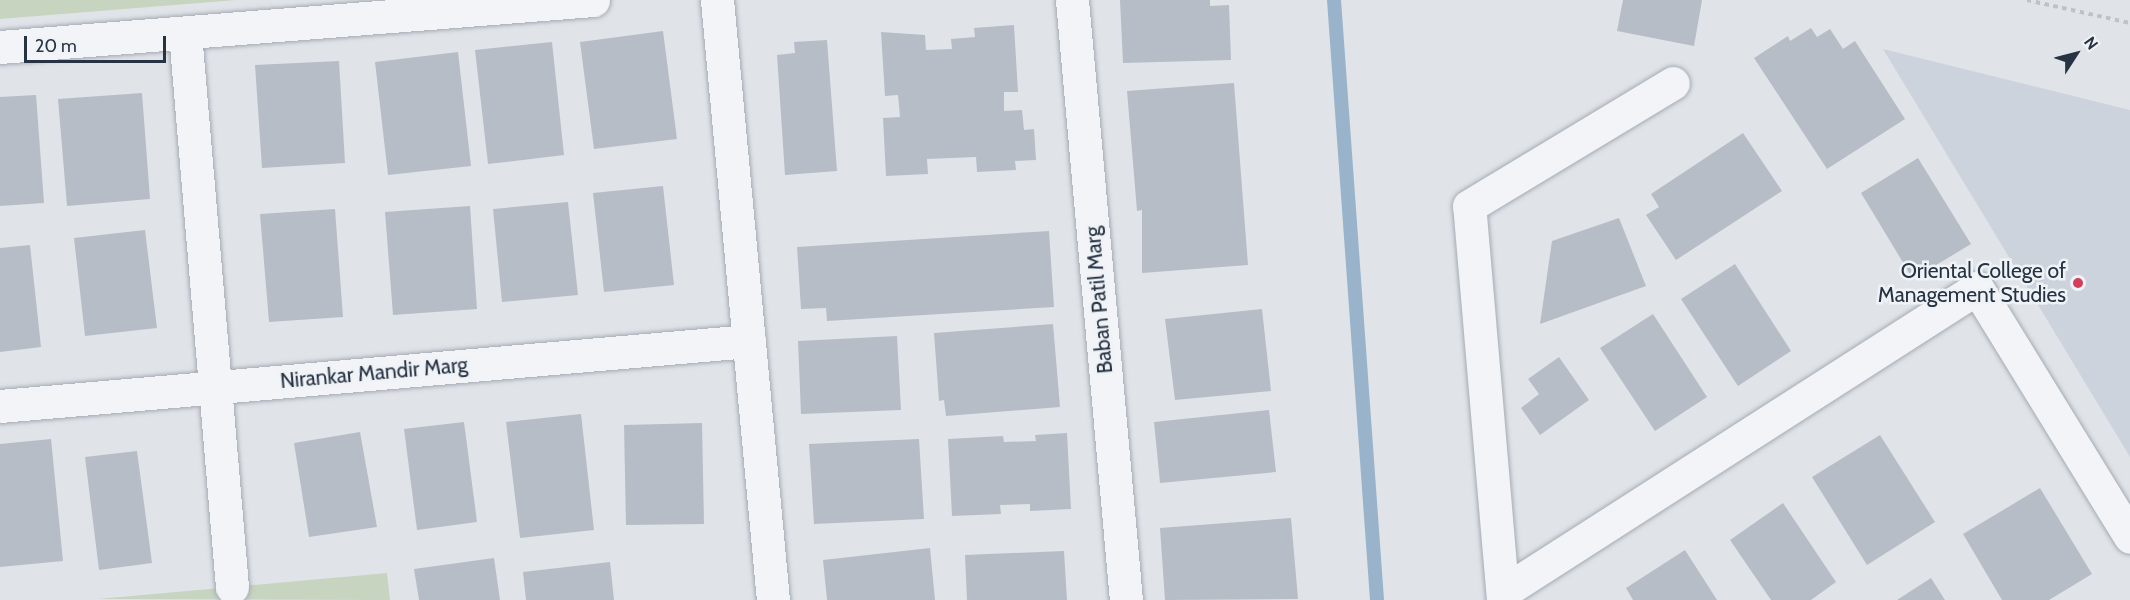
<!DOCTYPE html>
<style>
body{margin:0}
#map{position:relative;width:2130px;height:600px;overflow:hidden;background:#e0e4e9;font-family:Cabin,sans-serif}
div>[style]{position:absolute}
.built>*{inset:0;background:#cdd3dc}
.green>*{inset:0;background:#c6d4c0}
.stream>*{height:14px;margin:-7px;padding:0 7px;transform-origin:7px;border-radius:7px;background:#99b3cb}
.building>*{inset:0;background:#b6bdc7}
.path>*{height:4px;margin-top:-2px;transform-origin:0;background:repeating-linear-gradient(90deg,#bdc2c8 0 4.5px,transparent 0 9px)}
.roads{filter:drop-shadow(0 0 2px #a5abb4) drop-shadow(0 0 2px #a5abb4)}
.minor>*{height:33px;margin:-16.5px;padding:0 16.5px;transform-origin:16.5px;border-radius:16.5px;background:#f2f4f7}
.dots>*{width:16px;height:16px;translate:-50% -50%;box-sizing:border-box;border:3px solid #eff3f7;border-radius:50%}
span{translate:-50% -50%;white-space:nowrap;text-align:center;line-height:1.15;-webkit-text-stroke:5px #eff3f7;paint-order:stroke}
.poi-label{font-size:21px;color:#273242}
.right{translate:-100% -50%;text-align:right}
.street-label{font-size:21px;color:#273242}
.north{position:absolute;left:2046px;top:24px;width:60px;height:60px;-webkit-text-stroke:4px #eff3f7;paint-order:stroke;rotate:54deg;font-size:16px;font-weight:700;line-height:24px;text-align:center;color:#273242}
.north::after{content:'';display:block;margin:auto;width:21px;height:27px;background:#273242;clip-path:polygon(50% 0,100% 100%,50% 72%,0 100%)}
.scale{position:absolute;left:24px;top:36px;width:142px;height:27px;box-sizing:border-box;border:3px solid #273242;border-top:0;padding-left:8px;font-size:18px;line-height:21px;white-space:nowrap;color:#273242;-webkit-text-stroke:4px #eff3f7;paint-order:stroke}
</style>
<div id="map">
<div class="built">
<i style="clip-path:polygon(1883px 49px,2130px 110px,2130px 457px)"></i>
</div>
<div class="green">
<i style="clip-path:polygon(0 0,236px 0,0 19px)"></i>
<i style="clip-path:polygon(387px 573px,390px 600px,98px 599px,232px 587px)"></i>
</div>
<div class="stream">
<i style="left:1334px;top:0;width:602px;rotate:85.9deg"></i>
</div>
<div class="building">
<i style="clip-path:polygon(1120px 0,1210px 0,1210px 6px,1229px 5px,1231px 60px,1123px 63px)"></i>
<i style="clip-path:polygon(1623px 0,1702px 0,1694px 46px,1617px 31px)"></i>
<i style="clip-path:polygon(1014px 25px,1018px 92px,1004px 92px,1004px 111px,1022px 110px,1024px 130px,1034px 129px,1036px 160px,1015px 161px,1016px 170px,977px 172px,976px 157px,927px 159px,928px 174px,886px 176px,883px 118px,900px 117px,898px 95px,885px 96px,881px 32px,925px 35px,926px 50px,952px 49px,951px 39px,975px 37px,974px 28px)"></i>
<i style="clip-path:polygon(1811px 28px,1817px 37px,1830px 29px,1843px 49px,1855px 41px,1905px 119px,1827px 169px,1754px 58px,1788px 36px,1790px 41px)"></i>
<i style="clip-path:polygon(663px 31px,677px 139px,594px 149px,580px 42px)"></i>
<i style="clip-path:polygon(827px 40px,837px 171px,785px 175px,777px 55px,795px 53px,794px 42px)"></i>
<i style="clip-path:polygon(552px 42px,564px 155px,488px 164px,475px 50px)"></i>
<i style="clip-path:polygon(458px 52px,471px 166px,388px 175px,375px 62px)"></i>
<i style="clip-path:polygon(339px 61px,345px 163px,262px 168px,255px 65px)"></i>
<i style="clip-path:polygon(1234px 83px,1248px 265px,1142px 273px,1142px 210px,1137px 211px,1127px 91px)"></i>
<i style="clip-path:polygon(142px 93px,150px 199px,67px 206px,58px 99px)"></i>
<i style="clip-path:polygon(36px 95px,44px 203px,0 206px,0 97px)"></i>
<i style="clip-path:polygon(1743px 133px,1782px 191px,1676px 260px,1646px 215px,1659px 207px,1651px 194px)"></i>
<i style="clip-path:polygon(1918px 158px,1971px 244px,1913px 279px,1861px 193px)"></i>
<i style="clip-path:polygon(663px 186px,674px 285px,604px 292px,593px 193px)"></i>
<i style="clip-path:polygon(568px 202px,578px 295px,502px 302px,493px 209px)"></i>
<i style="clip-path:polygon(470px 206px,477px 309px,393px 315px,385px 212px)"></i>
<i style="clip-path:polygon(335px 209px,343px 317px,269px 322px,260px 214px)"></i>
<i style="clip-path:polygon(1619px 218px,1646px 286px,1540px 324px,1552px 241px)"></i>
<i style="clip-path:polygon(145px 230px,157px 328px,85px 336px,74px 238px)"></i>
<i style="clip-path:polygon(1049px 231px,1054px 307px,827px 321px,826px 308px,801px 309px,797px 247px)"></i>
<i style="clip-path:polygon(30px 245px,41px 347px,0 352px,0 248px)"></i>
<i style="clip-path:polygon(1735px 264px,1791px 351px,1738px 386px,1681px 299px)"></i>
<i style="clip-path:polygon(1262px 309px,1271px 391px,1175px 400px,1165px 319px)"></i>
<i style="clip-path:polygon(1653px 314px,1707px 397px,1655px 431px,1600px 348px)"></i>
<i style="clip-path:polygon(1053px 324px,1060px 407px,946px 416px,944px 400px,939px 401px,934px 333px)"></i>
<i style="clip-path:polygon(897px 336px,901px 410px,801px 414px,798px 341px)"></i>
<i style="clip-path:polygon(1559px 357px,1589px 400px,1540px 435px,1521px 408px,1539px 394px,1528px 379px)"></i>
<i style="clip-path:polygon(1269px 410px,1276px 472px,1160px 483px,1154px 422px)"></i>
<i style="clip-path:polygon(581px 414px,594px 530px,520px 538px,506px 422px)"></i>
<i style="clip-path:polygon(464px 422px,477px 522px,417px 530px,404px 429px)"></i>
<i style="clip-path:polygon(702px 423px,704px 524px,626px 525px,624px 425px)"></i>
<i style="clip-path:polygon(360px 432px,377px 527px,309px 537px,294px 443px)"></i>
<i style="clip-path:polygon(1067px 433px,1071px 509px,1030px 511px,1030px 504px,1000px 505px,1001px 514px,952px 516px,948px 439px,1003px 436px,1004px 442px,1036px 441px,1035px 435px)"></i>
<i style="clip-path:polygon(1880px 435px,1935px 522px,1867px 565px,1812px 477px)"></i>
<i style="clip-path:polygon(51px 439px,63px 561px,0 567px,0 444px)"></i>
<i style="clip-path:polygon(919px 439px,924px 519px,814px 524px,809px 444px)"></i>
<i style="clip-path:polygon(137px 451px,152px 563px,99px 570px,85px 457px)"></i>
<i style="clip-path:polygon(2040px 488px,2092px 574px,2049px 600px,2002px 600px,1963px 534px)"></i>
<i style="clip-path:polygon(1783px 503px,1836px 582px,1811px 600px,1771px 600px,1730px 540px)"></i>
<i style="clip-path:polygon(1291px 518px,1298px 599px,1165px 600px,1160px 528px)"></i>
<i style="clip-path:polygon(930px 548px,935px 600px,827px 600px,823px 560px)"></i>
<i style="clip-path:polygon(1685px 550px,1717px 600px,1633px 600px,1626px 588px)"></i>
<i style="clip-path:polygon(1064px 551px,1067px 600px,967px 600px,965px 555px)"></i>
<i style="clip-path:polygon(494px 558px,500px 600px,419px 600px,414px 569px)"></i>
<i style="clip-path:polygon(610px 562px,614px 600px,526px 600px,523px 572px)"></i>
<i style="clip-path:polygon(1931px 578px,1945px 600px,1897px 600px)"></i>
</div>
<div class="path">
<i style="left:2027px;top:0;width:106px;rotate:12.6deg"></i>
</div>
<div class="roads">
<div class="minor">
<i style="left:717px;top:0;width:603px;rotate:84.67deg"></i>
<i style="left:1072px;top:0;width:602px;rotate:84.86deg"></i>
<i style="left:185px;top:33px;width:556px;rotate:85.15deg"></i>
<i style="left:0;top:47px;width:595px;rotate:-4.53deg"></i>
<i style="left:0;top:406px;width:752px;rotate:-4.96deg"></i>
<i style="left:1503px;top:592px;width:563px;rotate:-32.67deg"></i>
<i style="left:1977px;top:288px;width:292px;rotate:58.4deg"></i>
<i style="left:1503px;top:600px;width:395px;rotate:-94.9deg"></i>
<i style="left:1469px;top:206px;width:238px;rotate:-31.1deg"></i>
</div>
</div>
<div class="dots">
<i style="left:2078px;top:283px;background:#d53e59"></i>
</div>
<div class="poi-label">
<span class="right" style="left:2066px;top:283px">Oriental College of<br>Management Studies</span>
</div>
<div class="street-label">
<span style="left:1099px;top:300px;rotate:-95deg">Baban Patil Marg</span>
<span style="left:374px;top:373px;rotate:-5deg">Nirankar Mandir Marg</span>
</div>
<div class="north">N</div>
<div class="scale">20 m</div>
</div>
